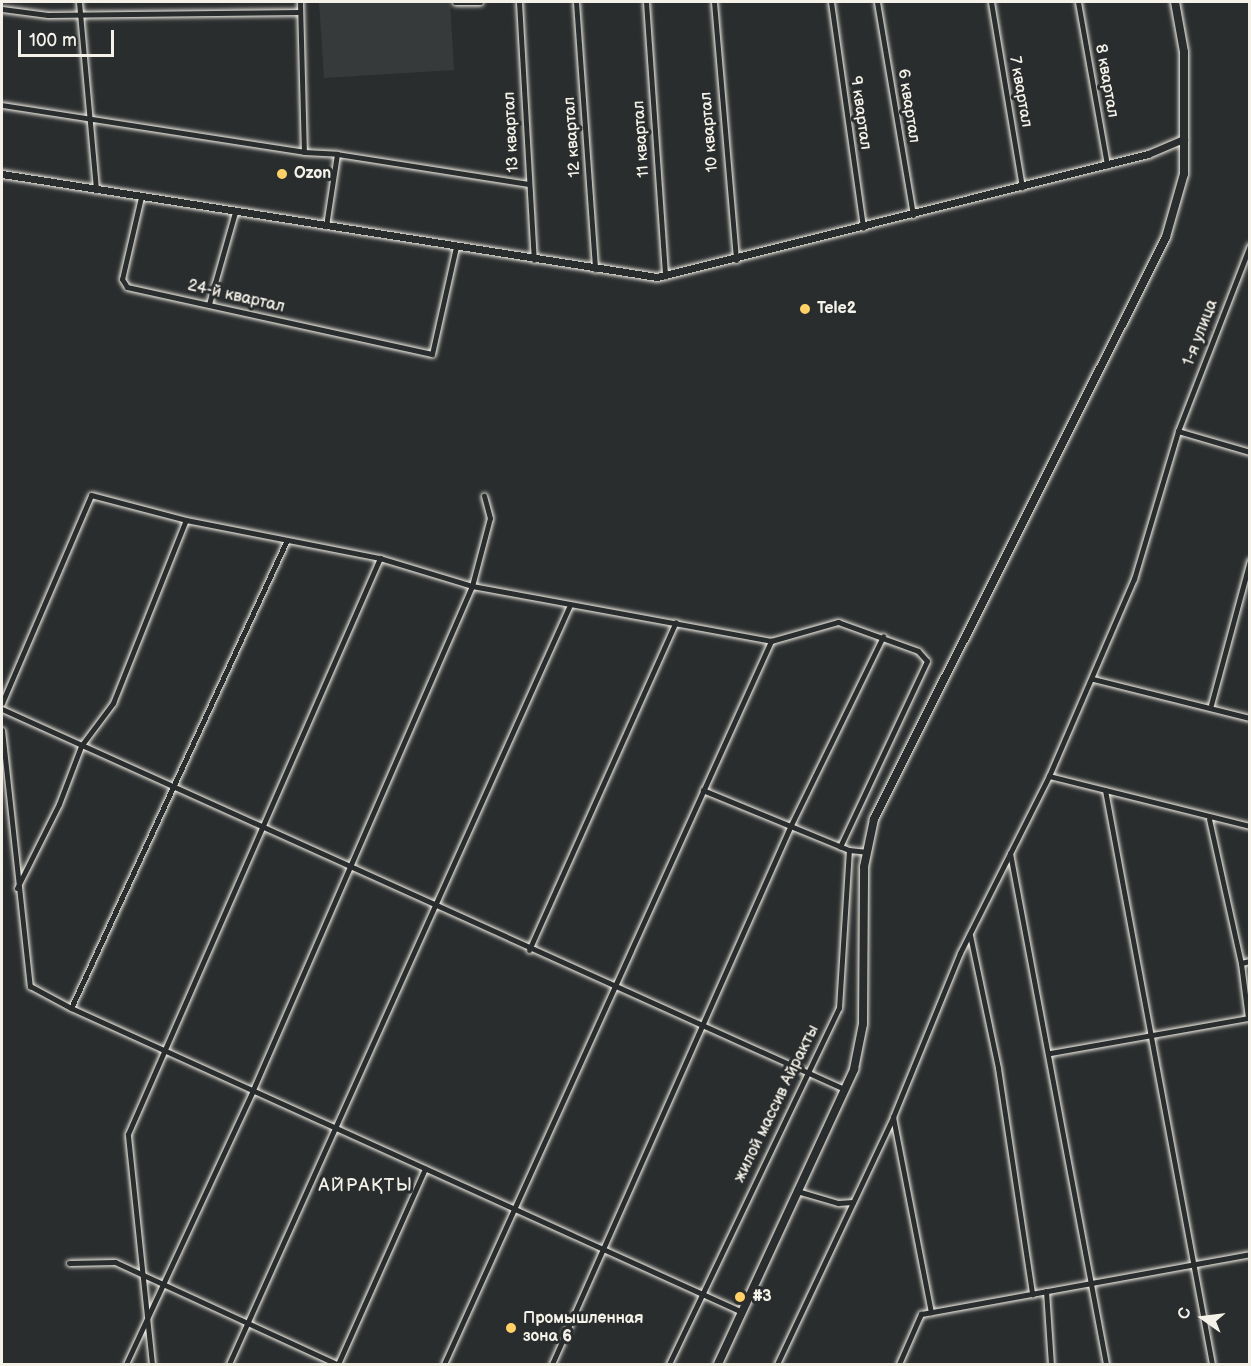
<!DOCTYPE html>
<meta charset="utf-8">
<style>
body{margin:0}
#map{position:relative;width:1251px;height:1366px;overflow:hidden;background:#2a2d2e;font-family:"Balsamiq Sans",sans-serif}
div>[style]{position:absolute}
.built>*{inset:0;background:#373a3a}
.roads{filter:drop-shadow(0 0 2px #f4f1e8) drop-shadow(0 0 2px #f4f1e8)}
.minor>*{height:5px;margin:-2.5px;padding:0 2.5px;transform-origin:2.5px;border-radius:2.5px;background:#2a2d2e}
.tertiary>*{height:7px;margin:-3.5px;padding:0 3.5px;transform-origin:3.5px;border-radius:3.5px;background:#2a2d2e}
.secondary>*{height:8px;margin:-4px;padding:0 4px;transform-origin:4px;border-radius:4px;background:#2a2d2e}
.dots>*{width:16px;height:16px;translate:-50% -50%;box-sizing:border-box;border:3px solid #2a2d2e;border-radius:50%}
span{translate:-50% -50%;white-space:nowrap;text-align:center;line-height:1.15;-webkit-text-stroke:6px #2a2d2e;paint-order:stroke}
.street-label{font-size:16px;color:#f4f1e8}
.poi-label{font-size:16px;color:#f4f1e8;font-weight:700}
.left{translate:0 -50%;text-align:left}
.neighbourhood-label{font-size:18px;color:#f4f1e8;letter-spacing:1.5px}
.frame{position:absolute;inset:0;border:3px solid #f4f1e8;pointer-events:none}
.north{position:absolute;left:1173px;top:1288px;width:60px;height:60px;-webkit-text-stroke:4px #2a2d2e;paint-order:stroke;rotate:284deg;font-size:16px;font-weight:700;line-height:24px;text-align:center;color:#f4f1e8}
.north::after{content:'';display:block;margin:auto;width:21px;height:27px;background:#f4f1e8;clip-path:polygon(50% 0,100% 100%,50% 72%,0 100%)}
.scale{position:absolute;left:18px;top:30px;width:96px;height:27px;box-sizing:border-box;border:3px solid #f4f1e8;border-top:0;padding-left:8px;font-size:18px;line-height:21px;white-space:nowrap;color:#f4f1e8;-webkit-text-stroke:4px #2a2d2e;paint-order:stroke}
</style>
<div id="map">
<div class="built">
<i style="clip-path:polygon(319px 2px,450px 2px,454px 70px,324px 78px)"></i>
</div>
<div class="roads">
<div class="minor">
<i style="left:79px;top:2px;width:189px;rotate:84.8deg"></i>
<i style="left:300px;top:2px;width:150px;rotate:88.5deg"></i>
<i style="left:304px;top:152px;width:33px;rotate:3deg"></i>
<i style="left:337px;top:154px;width:73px;rotate:98.7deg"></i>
<i style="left:455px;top:2px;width:25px"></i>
<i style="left:519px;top:2px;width:258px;rotate:86.7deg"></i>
<i style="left:576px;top:2px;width:268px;rotate:85.9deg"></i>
<i style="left:646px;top:2px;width:275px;rotate:86deg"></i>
<i style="left:714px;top:2px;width:259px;rotate:85.1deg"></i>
<i style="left:831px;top:2px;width:228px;rotate:81.9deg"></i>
<i style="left:877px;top:2px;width:216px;rotate:80.4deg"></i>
<i style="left:991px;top:2px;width:188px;rotate:80.5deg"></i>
<i style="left:1078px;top:2px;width:166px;rotate:79.9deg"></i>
<i style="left:2px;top:9px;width:46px;rotate:7.4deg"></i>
<i style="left:48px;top:15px;width:252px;rotate:-0.7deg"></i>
<i style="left:2px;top:105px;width:306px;rotate:8.8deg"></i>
<i style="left:337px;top:154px;width:193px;rotate:8.9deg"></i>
<i style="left:141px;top:197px;width:84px;rotate:103deg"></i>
<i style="left:122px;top:279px;width:9px;rotate:58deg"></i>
<i style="left:127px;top:287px;width:312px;rotate:12.4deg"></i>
<i style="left:432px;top:354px;width:110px;rotate:-77.4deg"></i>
<i style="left:209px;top:304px;width:96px;rotate:-74.2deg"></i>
<i style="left:1178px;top:431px;width:75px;rotate:16.3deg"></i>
<i style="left:286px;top:542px;width:513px;rotate:114.77deg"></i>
<i style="left:71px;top:1008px;width:737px;rotate:24.37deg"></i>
<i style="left:1093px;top:679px;width:162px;rotate:14deg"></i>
<i style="left:2px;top:703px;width:226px;rotate:-66.8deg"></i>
<i style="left:91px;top:495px;width:98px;rotate:14.7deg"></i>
<i style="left:186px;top:520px;width:198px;rotate:11.1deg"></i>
<i style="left:380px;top:558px;width:96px;rotate:16.9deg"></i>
<i style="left:472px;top:586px;width:304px;rotate:10.4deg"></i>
<i style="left:771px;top:641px;width:70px;rotate:-15.8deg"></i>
<i style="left:838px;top:622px;width:85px;rotate:19.9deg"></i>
<i style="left:918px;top:651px;width:13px;rotate:48deg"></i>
<i style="left:927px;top:661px;width:205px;rotate:115.1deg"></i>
<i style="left:1211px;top:705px;width:150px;rotate:-74.9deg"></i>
<i style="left:2px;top:709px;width:924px;rotate:24.29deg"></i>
<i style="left:2px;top:730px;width:258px;rotate:83.8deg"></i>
<i style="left:30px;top:986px;width:47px;rotate:28.2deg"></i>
<i style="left:1049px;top:776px;width:215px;rotate:-66.7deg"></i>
<i style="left:1134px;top:579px;width:154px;rotate:-73.4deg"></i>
<i style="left:1178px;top:431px;width:199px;rotate:-68.8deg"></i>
<i style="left:1105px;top:790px;width:584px;rotate:79.44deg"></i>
<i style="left:1209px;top:819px;width:148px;rotate:77.5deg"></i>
<i style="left:849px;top:850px;width:18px;rotate:6deg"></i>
<i style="left:1010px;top:853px;width:520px;rotate:79.36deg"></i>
<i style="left:17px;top:888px;width:94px;rotate:-63.4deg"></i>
<i style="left:59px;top:804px;width:62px;rotate:-69.2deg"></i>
<i style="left:81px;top:746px;width:54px;rotate:-53.3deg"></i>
<i style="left:113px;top:703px;width:197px;rotate:-68.3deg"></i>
<i style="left:970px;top:935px;width:136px;rotate:78.1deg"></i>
<i style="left:998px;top:1068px;width:229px;rotate:81.4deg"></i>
<i style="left:529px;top:950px;width:359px;rotate:-65.9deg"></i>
<i style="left:1050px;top:1053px;width:201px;rotate:-10deg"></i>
<i style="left:1248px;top:1018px;width:55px;rotate:-97.3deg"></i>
<i style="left:1241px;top:963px;width:9px;rotate:-13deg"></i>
<i style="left:893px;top:1117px;width:199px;rotate:79deg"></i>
<i style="left:797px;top:1191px;width:43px;rotate:16.3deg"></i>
<i style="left:838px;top:1203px;width:15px;rotate:-4deg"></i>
<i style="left:69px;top:1263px;width:46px;rotate:-1.2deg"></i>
<i style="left:115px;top:1262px;width:244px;rotate:24.7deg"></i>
<i style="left:1046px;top:1291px;width:73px;rotate:86.1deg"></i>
<i style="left:126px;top:1364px;width:300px;rotate:-65.1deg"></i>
<i style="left:252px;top:1092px;width:552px;rotate:-66.5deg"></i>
<i style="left:472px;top:586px;width:70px;rotate:-75.2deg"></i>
<i style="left:490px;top:518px;width:23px;rotate:-105deg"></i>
<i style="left:152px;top:1364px;width:231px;rotate:-96deg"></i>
<i style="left:128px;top:1134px;width:629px;rotate:-66.37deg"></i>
<i style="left:229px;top:1364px;width:832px;rotate:-65.81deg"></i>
<i style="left:338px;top:1364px;width:214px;rotate:-66deg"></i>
<i style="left:444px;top:1364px;width:794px;rotate:-65.66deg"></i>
<i style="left:552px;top:1364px;width:590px;rotate:-66.09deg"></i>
<i style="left:791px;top:825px;width:210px;rotate:-64deg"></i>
<i style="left:669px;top:1364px;width:395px;rotate:-64.5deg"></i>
<i style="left:839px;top:1008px;width:158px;rotate:-86.4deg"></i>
<i style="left:849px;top:850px;width:158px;rotate:-157.7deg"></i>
<i style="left:777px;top:1364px;width:273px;rotate:-64.8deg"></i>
<i style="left:893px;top:1117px;width:177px;rotate:-67.8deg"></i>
<i style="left:960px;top:953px;width:198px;rotate:-63.3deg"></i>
<i style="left:1049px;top:776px;width:207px;rotate:14deg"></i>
<i style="left:899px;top:1364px;width:55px;rotate:-66.3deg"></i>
<i style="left:921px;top:1314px;width:334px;rotate:-10.3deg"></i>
</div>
<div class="tertiary">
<i style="left:2px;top:174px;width:663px;rotate:8.94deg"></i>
<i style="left:657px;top:277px;width:506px;rotate:-14.06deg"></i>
<i style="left:1148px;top:154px;width:39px;rotate:-23deg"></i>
</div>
<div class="secondary">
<i style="left:718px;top:1364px;width:325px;rotate:-65.2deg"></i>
<i style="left:854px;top:1069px;width:46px;rotate:-78.7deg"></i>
<i style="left:863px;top:1024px;width:157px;rotate:-89.6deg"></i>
<i style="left:864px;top:867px;width:49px;rotate:-78.2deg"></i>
<i style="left:874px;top:819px;width:651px;rotate:-63.36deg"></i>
<i style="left:1166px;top:237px;width:66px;rotate:-74.1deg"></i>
<i style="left:1184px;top:174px;width:122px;rotate:-90deg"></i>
<i style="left:1184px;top:52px;width:51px;rotate:-100.2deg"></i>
</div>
</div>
<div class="dots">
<i style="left:282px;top:174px;background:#ffd166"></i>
<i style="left:805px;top:309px;background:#ffd166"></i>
<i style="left:740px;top:1297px;background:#ffd166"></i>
<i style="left:511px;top:1328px;background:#ffd166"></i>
</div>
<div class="street-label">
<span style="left:1106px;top:81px;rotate:80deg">8 квартал</span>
<span style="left:1020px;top:92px;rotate:80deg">7 квартал</span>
<span style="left:908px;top:106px;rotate:81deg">6 квартал</span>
<span style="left:860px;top:113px;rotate:82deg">9 квартал</span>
<span style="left:512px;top:132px;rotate:-93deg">13 квартал</span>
<span style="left:710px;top:132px;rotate:-95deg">10 квартал</span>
<span style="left:573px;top:137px;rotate:-94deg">12 квартал</span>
<span style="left:642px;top:139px;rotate:-94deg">11 квартал</span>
<span style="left:236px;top:297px;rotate:13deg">24-й квартал</span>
<span style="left:1201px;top:333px;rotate:-69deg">1-я улица</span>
<span style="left:777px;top:1104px;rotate:-64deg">жилой массив Айракты</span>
</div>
<div class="poi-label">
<span class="left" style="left:294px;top:174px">Ozon</span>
<span class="left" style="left:817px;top:309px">Tele2</span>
<span class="left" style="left:752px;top:1297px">#3</span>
<span class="left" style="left:523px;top:1328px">Промышленная<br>зона 6</span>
</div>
<div class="neighbourhood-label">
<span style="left:366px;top:1186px">АЙРАҚТЫ</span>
</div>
<div class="frame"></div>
<div class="north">С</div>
<div class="scale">100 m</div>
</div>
